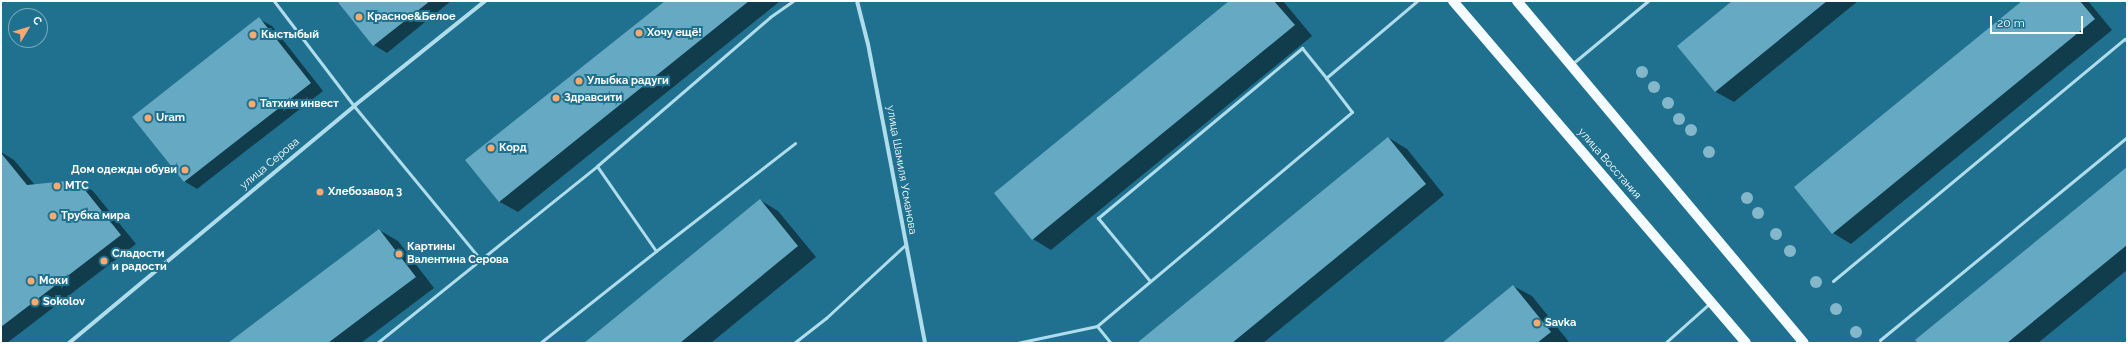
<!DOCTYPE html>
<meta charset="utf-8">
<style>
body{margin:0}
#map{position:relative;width:2128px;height:344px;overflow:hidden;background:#20718f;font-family:Raleway,sans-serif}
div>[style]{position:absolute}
.shadow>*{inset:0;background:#0007}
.building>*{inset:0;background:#65aac2}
.lane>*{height:3px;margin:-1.5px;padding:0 1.5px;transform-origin:1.5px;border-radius:1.5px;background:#afddec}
.street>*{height:4px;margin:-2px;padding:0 2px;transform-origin:2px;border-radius:2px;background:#afddec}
.primary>*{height:10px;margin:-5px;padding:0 5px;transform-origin:5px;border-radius:5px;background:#f5fcff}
.trees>*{width:12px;height:12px;margin:-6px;border-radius:50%;background:#83b7c9}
.dots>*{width:11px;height:11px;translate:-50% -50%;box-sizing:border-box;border:2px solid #20718f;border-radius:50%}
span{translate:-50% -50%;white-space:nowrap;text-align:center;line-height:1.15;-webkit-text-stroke:4px #20718f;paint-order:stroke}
.poi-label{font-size:11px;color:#fff;font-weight:700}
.left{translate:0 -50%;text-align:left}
.right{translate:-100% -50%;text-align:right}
.street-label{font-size:11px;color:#fff}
.frame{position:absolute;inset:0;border:2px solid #fff;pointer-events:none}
.north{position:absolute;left:8px;top:8px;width:40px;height:40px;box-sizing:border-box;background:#20718f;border:1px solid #79aabc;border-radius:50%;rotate:52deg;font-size:11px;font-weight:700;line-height:16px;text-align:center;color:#fff}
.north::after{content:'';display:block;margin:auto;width:14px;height:18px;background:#faa96f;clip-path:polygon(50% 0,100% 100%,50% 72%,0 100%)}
.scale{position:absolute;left:1990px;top:16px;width:93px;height:18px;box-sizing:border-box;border:2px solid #fff;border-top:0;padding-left:5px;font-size:12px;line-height:14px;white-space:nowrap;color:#fff;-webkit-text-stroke:3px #20718f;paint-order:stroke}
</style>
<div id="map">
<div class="shadow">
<i style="clip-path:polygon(339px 1px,451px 1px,387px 53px,374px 45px)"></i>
<i style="clip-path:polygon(666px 1px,779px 2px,518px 212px,500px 202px,466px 160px)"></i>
<i style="clip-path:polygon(1230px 1px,1283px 1px,1312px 36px,1051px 250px,1033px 239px)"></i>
<i style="clip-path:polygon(1733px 1px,1858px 1px,1734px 102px,1716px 92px,1678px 46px)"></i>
<i style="clip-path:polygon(2023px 1px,2088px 1px,2112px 30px,1851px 244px,1833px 233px)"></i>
<i style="clip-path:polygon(259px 19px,272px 26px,323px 91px,197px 189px,184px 181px)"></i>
<i style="clip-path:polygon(1389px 138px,1407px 149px,1444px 195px,1263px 343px,1138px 343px)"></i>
<i style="clip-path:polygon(1px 152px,14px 160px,35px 185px,77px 181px,93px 191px,136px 244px,7px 343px,1px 343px)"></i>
<i style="clip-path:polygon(2127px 168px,2127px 270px,2038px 343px,1919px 343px)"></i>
<i style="clip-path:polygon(760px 200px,778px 211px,816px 257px,711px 343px,586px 343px)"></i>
<i style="clip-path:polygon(379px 230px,398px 241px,434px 288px,361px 343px,230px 343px)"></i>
<i style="clip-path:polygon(1513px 286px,1532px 296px,1569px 342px,1443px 343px)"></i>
</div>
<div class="building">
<i style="clip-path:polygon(337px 1px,430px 1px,373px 46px)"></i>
<i style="clip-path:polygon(665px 1px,749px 1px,499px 202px,465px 160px)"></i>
<i style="clip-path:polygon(1229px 1px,1274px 1px,1295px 25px,1032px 240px,994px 193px)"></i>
<i style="clip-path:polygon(1732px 1px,1827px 1px,1715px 92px,1677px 46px)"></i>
<i style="clip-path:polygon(2022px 1px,2080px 1px,2095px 19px,1832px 234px,1794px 187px)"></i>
<i style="clip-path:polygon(259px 17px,311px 83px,184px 182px,132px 117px)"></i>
<i style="clip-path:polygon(1388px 137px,1426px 184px,1232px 343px,1137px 343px)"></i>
<i style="clip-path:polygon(1px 153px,27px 185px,77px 180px,121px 235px,1px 327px)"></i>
<i style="clip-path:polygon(2127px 167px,2127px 245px,2007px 343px,1918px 343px,1915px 340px)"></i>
<i style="clip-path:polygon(760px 199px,798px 246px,680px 343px,584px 343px)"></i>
<i style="clip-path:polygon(379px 229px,416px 277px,377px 306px,328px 343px,228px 343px)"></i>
<i style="clip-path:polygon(1513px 285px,1551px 332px,1537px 343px,1442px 343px)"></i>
</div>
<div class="lane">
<i style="left:274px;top:1px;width:132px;rotate:52.7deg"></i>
<i style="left:354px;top:106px;width:198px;rotate:50.5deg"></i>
<i style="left:1572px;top:64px;width:99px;rotate:-39.7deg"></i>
<i style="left:656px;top:251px;width:176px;rotate:-37.8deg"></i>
<i style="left:1150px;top:281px;width:82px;rotate:-129.5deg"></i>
<i style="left:1098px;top:218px;width:266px;rotate:-39.8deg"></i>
<i style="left:1302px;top:48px;width:38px;rotate:51deg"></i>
<i style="left:1833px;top:281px;width:379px;rotate:-39.7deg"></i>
<i style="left:2125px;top:39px;width:3px;rotate:45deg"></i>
<i style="left:1097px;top:326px;width:22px;rotate:51deg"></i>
<i style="left:1880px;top:340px;width:320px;rotate:-39.4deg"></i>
<i style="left:377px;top:343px;width:282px;rotate:-38.8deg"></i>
<i style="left:597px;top:166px;width:228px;rotate:-40.7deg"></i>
<i style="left:770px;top:17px;width:28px;rotate:-35deg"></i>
<i style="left:540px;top:343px;width:148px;rotate:-38.4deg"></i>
<i style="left:656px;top:251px;width:103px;rotate:-124.8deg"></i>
<i style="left:794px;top:343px;width:41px;rotate:-38deg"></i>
<i style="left:826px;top:318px;width:108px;rotate:-42.7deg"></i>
<i style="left:1017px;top:343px;width:82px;rotate:-12deg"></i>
<i style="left:1097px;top:326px;width:333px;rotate:-40deg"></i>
<i style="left:1352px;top:112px;width:43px;rotate:-127.4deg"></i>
<i style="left:1326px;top:78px;width:119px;rotate:-40.2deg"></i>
<i style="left:1665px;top:343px;width:60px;rotate:-41.6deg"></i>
</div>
<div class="street">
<i style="left:857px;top:1px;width:44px;rotate:75.7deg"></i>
<i style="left:868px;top:44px;width:304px;rotate:79.2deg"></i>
<i style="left:69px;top:343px;width:371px;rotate:-39.7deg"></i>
<i style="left:354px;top:106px;width:168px;rotate:-38.7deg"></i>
</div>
<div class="primary">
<i style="left:1453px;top:1px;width:450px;rotate:49.4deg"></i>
<i style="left:1517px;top:1px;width:446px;rotate:50deg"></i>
</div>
<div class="trees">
<i style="left:1642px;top:72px"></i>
<i style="left:1654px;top:87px"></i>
<i style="left:1668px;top:103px"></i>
<i style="left:1679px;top:119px"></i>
<i style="left:1691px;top:130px"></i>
<i style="left:1709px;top:152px"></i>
<i style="left:1747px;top:198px"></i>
<i style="left:1758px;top:213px"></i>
<i style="left:1776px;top:234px"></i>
<i style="left:1790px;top:251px"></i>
<i style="left:1816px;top:282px"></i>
<i style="left:1836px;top:309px"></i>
<i style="left:1856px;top:332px"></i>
</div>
<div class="dots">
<i style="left:359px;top:17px;background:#faa96f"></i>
<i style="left:639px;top:33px;background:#faa96f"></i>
<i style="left:253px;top:35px;background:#faa96f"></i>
<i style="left:579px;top:81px;background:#faa96f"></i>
<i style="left:556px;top:98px;background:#faa96f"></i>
<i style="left:252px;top:104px;background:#faa96f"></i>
<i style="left:148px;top:118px;background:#faa96f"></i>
<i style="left:491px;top:148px;background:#faa96f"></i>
<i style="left:185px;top:170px;background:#faa96f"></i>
<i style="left:57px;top:186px;background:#faa96f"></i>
<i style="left:320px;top:192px;background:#faa96f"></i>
<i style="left:53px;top:216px;background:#faa96f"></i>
<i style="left:399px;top:254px;background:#faa96f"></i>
<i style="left:104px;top:261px;background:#faa96f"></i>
<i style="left:31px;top:281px;background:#faa96f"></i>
<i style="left:35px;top:302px;background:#faa96f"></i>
<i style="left:1537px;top:323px;background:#faa96f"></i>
</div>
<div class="poi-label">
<span class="left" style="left:367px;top:17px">Красное&amp;Белое</span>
<span class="left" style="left:647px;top:33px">Хочу ещё!</span>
<span class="left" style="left:261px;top:35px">Кыстыбый</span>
<span class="left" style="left:587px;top:81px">Улыбка радуги</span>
<span class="left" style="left:564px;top:98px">Здравсити</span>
<span class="left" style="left:260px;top:104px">Татхим инвест</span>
<span class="left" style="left:156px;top:118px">Uram</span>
<span class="left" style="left:499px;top:148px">Корд</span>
<span class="right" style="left:177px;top:170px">Дом одежды обуви</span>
<span class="left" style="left:65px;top:186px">МТС</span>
<span class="left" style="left:328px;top:192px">Хлебозавод 3</span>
<span class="left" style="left:61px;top:216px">Трубка мира</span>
<span class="left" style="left:407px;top:254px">Картины<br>Валентина Серова</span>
<span class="left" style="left:112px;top:261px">Сладости<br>и радости</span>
<span class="left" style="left:39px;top:281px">Моки</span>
<span class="left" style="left:43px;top:302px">Sokolov</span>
<span class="left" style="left:1545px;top:323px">Savka</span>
</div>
<div class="street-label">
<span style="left:270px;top:164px;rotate:-40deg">улица Серова</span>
<span style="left:1609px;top:164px;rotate:49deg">улица Восстания</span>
<span style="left:901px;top:170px;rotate:80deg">улица Шамиля Усманова</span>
</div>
<div class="frame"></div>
<div class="north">С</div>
<div class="scale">20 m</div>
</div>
